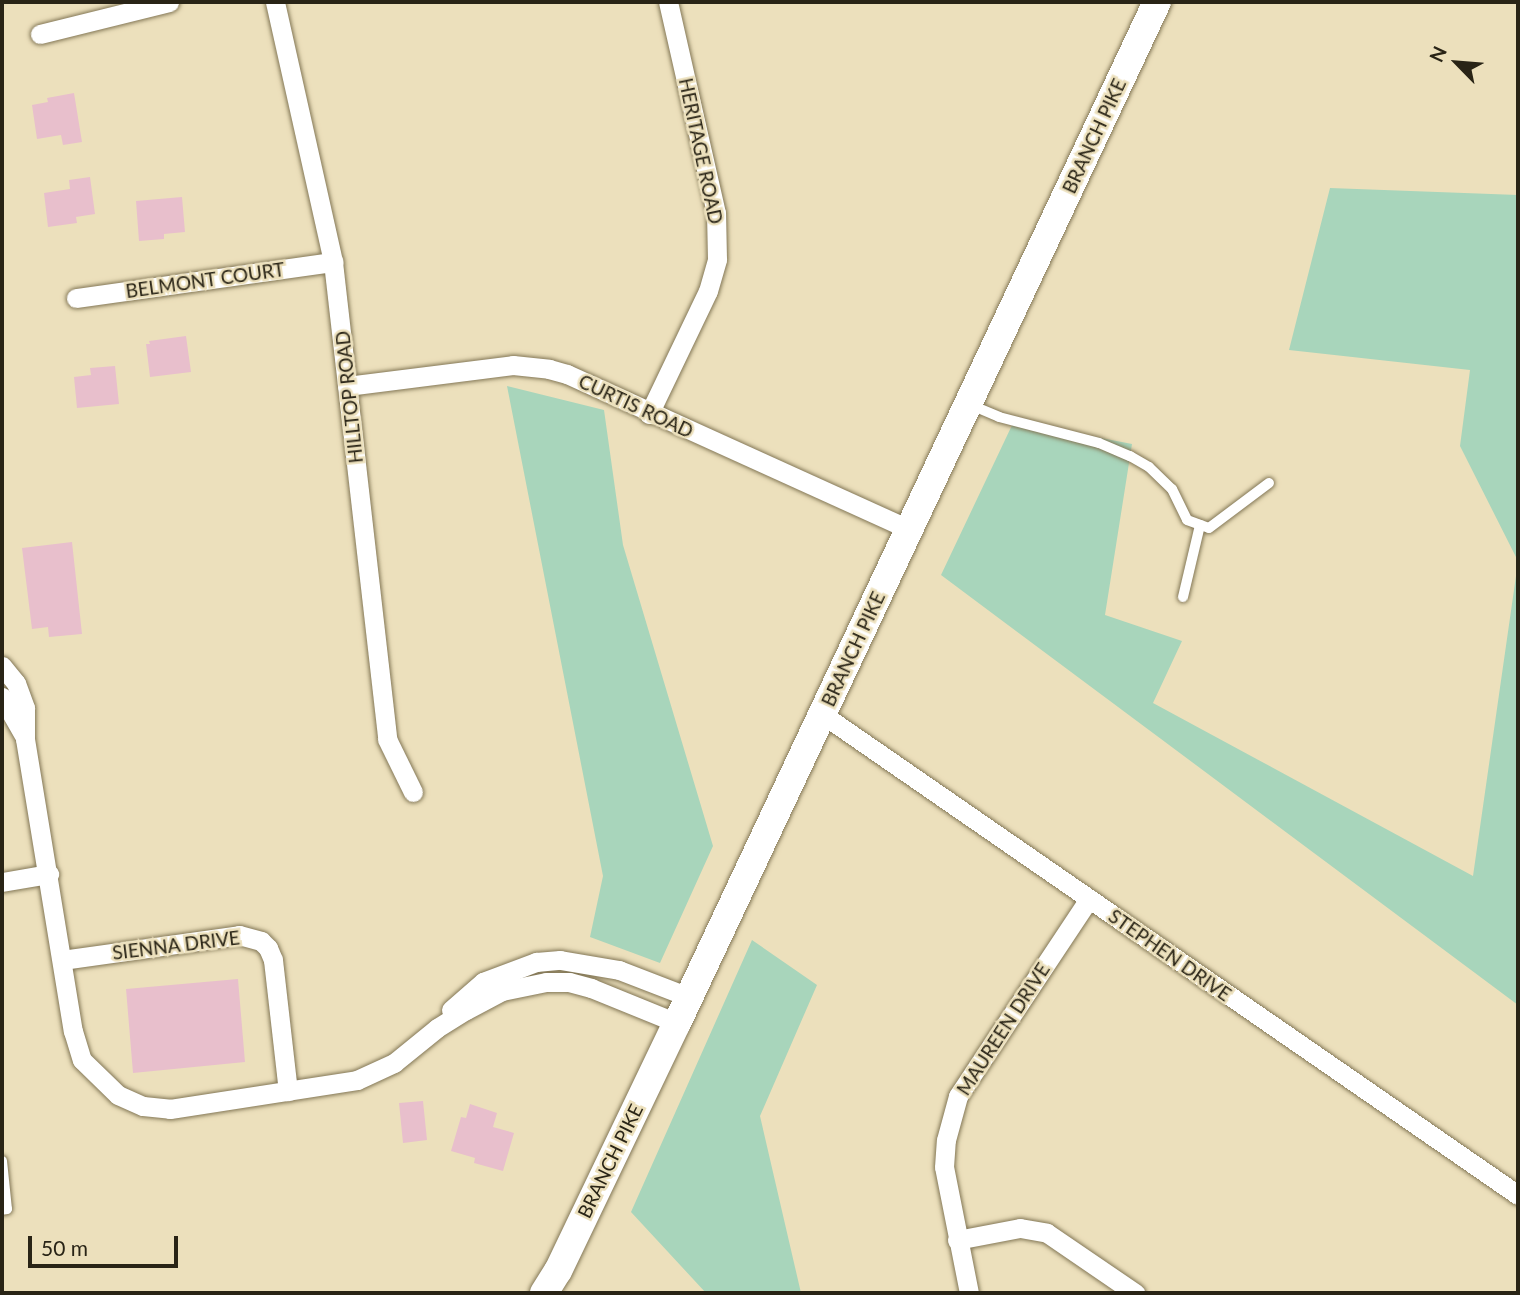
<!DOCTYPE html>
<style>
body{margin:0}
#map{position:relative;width:1520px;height:1295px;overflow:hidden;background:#ece0bc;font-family:Lato,sans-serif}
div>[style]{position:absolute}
.green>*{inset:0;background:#a8d5bb}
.building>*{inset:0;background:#e8bfcc}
.roads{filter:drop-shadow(0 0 2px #837756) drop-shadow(0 0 2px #837756)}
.lane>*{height:10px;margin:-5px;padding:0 5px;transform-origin:5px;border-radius:5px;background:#fff}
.street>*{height:19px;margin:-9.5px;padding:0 9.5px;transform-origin:9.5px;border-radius:9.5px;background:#fff}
.secondary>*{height:28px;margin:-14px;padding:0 14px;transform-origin:14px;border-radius:14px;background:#fff}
span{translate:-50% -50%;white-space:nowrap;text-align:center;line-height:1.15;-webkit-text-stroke:5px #ece0bc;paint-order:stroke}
.street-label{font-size:19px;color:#292416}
.frame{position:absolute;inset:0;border:4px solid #292416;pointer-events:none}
.north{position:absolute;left:1422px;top:28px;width:70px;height:70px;-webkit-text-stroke:5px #ece0bc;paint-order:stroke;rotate:295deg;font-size:19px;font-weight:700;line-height:28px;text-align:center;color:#292416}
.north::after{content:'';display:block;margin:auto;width:24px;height:32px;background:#292416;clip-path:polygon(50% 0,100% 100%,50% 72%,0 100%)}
.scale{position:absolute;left:28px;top:1236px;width:150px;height:32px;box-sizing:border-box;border:4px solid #292416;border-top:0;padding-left:9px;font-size:21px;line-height:24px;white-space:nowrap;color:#292416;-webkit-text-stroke:5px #ece0bc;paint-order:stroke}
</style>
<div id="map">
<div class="green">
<i style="clip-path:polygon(1330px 188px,1518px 195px,1518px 561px,1460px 446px,1470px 370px,1289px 350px)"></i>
<i style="clip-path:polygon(507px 386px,604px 410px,623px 545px,713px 846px,660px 963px,590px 937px,603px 876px)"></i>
<i style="clip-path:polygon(1014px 421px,1132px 444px,1105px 615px,1182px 641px,1153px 703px,1473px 876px,1518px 562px,1518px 1005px,941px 575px)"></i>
<i style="clip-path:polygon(752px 940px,817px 985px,760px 1116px,801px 1293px,706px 1293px,631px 1212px)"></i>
</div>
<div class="building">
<i style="clip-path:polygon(74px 93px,82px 142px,63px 145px,61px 135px,37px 139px,32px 105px,48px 102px,47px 98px)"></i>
<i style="clip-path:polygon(90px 177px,95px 214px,76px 217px,77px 223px,48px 227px,44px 193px,70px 189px,69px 180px)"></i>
<i style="clip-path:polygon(182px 197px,185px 232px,164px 234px,164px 239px,139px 241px,136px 201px)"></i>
<i style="clip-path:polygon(186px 336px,191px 372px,150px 377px,146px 344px,150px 344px,149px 341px)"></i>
<i style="clip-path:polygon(115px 366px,119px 404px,77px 408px,74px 377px,91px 375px,90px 368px)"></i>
<i style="clip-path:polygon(72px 542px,82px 634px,49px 637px,48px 627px,32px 629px,22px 548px)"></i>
<i style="clip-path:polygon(238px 979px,245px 1062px,133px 1073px,126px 989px)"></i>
<i style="clip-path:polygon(423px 1101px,427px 1140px,403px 1143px,399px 1103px)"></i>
<i style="clip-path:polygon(470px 1104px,497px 1113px,493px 1127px,514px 1133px,503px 1171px,474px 1163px,475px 1158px,451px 1151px,461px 1117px,466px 1118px)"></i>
</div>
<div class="roads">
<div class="lane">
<i style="left:971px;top:405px;width:30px;rotate:23deg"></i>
<i style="left:999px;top:417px;width:103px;rotate:14.6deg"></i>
<i style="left:1099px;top:443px;width:34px;rotate:23deg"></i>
<i style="left:1130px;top:456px;width:22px;rotate:30deg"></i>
<i style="left:1149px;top:467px;width:32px;rotate:44deg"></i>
<i style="left:1172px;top:489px;width:34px;rotate:64deg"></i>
<i style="left:1187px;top:520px;width:23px;rotate:20deg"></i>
<i style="left:1209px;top:528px;width:75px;rotate:-36.9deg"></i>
<i style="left:1183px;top:597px;width:74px;rotate:-76.7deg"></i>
<i style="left:2px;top:1161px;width:48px;rotate:84.1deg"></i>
<i style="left:7px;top:1209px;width:5px;rotate:169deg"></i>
</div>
<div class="street">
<i style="left:275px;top:2px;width:266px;rotate:77.4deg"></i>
<i style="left:333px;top:262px;width:480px;rotate:83.5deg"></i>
<i style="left:387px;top:739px;width:59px;rotate:63.9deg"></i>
<i style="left:40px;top:34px;width:133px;rotate:-13.9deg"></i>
<i style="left:76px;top:298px;width:260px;rotate:-8deg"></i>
<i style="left:347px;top:386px;width:167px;rotate:-7.2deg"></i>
<i style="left:513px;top:365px;width:36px;rotate:6deg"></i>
<i style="left:549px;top:369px;width:19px;rotate:16deg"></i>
<i style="left:567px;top:374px;width:375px;rotate:24.4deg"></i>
<i style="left:649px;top:414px;width:136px;rotate:-64.4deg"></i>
<i style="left:708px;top:291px;width:33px;rotate:-74deg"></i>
<i style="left:717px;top:259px;width:46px;rotate:-91.2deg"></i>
<i style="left:716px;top:213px;width:216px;rotate:-102.8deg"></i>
<i style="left:2px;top:666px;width:22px;rotate:51deg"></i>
<i style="left:16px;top:683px;width:27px;rotate:70deg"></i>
<i style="left:25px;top:708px;width:31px;rotate:90deg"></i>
<i style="left:25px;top:739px;width:296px;rotate:80.7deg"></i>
<i style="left:73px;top:1031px;width:30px;rotate:73deg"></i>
<i style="left:82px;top:1060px;width:50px;rotate:44.2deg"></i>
<i style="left:118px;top:1095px;width:27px;rotate:24deg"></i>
<i style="left:143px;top:1106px;width:27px;rotate:6deg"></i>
<i style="left:170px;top:1109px;width:189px;rotate:-8.8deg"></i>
<i style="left:357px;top:1080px;width:41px;rotate:-24.7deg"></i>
<i style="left:394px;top:1063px;width:55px;rotate:-39.1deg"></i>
<i style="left:437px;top:1028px;width:34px;rotate:-32deg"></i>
<i style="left:466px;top:1010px;width:41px;rotate:-27.8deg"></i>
<i style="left:502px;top:991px;width:45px;rotate:-11.6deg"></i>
<i style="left:546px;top:982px;width:23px"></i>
<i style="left:569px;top:982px;width:23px;rotate:15deg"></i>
<i style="left:591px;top:988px;width:93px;rotate:22.1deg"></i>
<i style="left:2px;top:697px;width:43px;rotate:60.4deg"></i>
<i style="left:822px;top:714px;width:846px;rotate:34.65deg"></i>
<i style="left:2px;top:882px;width:48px;rotate:-9.7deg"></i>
<i style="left:62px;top:960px;width:179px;rotate:-8deg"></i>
<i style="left:239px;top:935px;width:23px;rotate:15deg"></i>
<i style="left:261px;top:941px;width:10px;rotate:45deg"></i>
<i style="left:268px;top:948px;width:13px;rotate:67deg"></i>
<i style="left:273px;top:960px;width:132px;rotate:83.5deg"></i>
<i style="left:451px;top:1010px;width:43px;rotate:-41.2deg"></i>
<i style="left:483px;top:982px;width:57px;rotate:-20.7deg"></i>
<i style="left:536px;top:962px;width:24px;rotate:-5deg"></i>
<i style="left:560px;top:960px;width:60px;rotate:9.6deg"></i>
<i style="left:619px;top:970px;width:75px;rotate:21.1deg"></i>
<i style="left:957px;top:1240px;width:64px;rotate:-10.8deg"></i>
<i style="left:1020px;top:1228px;width:27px;rotate:10deg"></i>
<i style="left:1047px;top:1233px;width:107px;rotate:34.3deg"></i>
<i style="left:969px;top:1293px;width:128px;rotate:-101.2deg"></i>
<i style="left:944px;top:1167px;width:27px;rotate:-86deg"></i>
<i style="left:946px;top:1140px;width:46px;rotate:-74.7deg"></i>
<i style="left:958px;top:1096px;width:237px;rotate:-56.4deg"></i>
</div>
<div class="secondary">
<i style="left:544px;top:1293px;width:26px;rotate:-58deg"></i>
<i style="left:558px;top:1271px;width:275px;rotate:-64.4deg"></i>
<i style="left:677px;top:1023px;width:1128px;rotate:-64.82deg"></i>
</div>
</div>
<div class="street-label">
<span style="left:1094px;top:136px;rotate:-65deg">BRANCH PIKE</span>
<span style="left:701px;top:151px;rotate:78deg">HERITAGE ROAD</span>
<span style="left:205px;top:280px;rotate:-8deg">BELMONT COURT</span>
<span style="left:349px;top:397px;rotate:-96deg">HILLTOP ROAD</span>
<span style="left:636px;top:406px;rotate:25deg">CURTIS ROAD</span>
<span style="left:853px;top:649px;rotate:-65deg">BRANCH PIKE</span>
<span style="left:176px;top:945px;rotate:-7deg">SIENNA DRIVE</span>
<span style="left:1170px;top:955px;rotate:35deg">STEPHEN DRIVE</span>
<span style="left:1003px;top:1029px;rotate:-57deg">MAUREEN DRIVE</span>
<span style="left:610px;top:1161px;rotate:-64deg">BRANCH PIKE</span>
</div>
<div class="frame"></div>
<div class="north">N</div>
<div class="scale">50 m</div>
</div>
